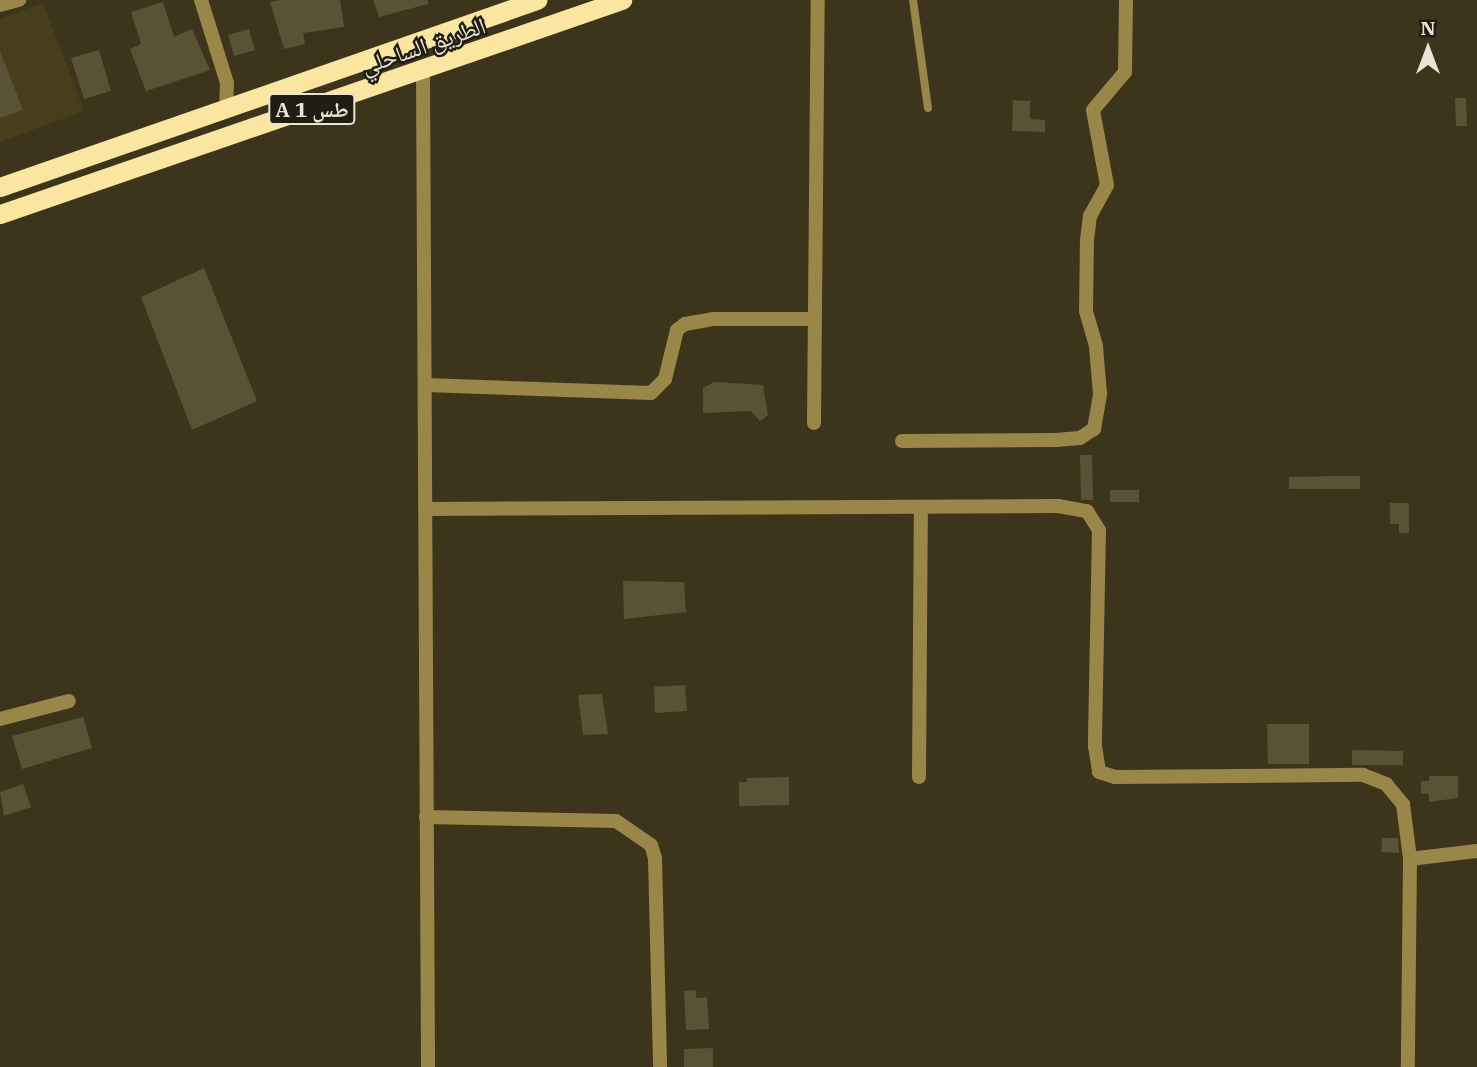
<!DOCTYPE html>
<meta charset="utf-8">
<style>
body{margin:0}
#map{position:relative;width:1477px;height:1067px;overflow:hidden;background:#3d351b;font-family:"IBM Plex Serif","Noto Naskh Arabic",serif}
div>[style]{position:absolute}
.built>*{inset:0;background:#483e1b}
.building>*{inset:0;background:#5a5237}
.service>*{height:8px;margin:-4px;padding:0 4px;transform-origin:4px;border-radius:4px;background:#998649}
.minor>*{height:14px;margin:-7px;padding:0 7px;transform-origin:7px;border-radius:7px;background:#998649}
.trunk>*{height:19px;margin:-9.5px;padding:0 9.5px;transform-origin:9.5px;border-radius:9.5px;background:#fae6a0}
span{translate:-50% -50%;white-space:nowrap;text-align:center;line-height:1.15;-webkit-text-stroke:5px #211d12;paint-order:stroke}
.shield-label span{padding:2px 5px;background:#211d12;border:2px solid;border-radius:5px;-webkit-text-stroke-width:0}
.shield-label{font-size:21px;color:#e9e4d5;font-weight:700}
.street-label{font-size:23px;color:#e9e4d5}
.north{position:absolute;left:1393px;top:14px;width:70px;height:70px;-webkit-text-stroke:5px #211d12;paint-order:stroke;rotate:0deg;font-size:19px;font-weight:700;line-height:28px;text-align:center;color:#e9e4d5}
.north::after{content:'';display:block;margin:auto;width:24px;height:32px;background:#e9e4d5;clip-path:polygon(50% 0,100% 100%,50% 72%,0 100%)}
</style>
<div id="map">
<div class="built">
<i style="clip-path:polygon(43px 3px,84px 111px,0 142px,0 19px)"></i>
</div>
<div class="building">
<i style="clip-path:polygon(281px 0,340px 0,344px 27px,303px 33px,305px 44px,284px 49px,270px 2px)"></i>
<i style="clip-path:polygon(373px 0,428px 0,428px 4px,379px 17px)"></i>
<i style="clip-path:polygon(163px 2px,174px 37px,192px 29px,210px 70px,146px 91px,130px 49px,141px 44px,131px 12px)"></i>
<i style="clip-path:polygon(249px 29px,255px 50px,234px 56px,228px 35px)"></i>
<i style="clip-path:polygon(99px 50px,111px 91px,84px 99px,71px 58px)"></i>
<i style="clip-path:polygon(0 51px,23px 110px,0 118px)"></i>
<i style="clip-path:polygon(1455px 98px,1466px 98px,1467px 126px,1456px 126px)"></i>
<i style="clip-path:polygon(1013px 100px,1030px 101px,1030px 119px,1045px 120px,1045px 132px,1012px 131px)"></i>
<i style="clip-path:polygon(204px 268px,257px 401px,192px 430px,141px 297px)"></i>
<i style="clip-path:polygon(714px 382px,763px 385px,768px 415px,760px 421px,751px 411px,703px 413px,703px 388px)"></i>
<i style="clip-path:polygon(1080px 455px,1092px 455px,1093px 500px,1081px 500px)"></i>
<i style="clip-path:polygon(1335px 476px,1360px 476px,1360px 489px,1289px 489px,1289px 477px)"></i>
<i style="clip-path:polygon(1110px 490px,1139px 490px,1139px 502px,1110px 502px)"></i>
<i style="clip-path:polygon(1390px 503px,1409px 503px,1409px 533px,1399px 533px,1399px 524px,1390px 524px)"></i>
<i style="clip-path:polygon(623px 581px,684px 582px,686px 612px,624px 619px)"></i>
<i style="clip-path:polygon(685px 685px,687px 711px,655px 713px,654px 687px)"></i>
<i style="clip-path:polygon(602px 694px,608px 734px,583px 735px,578px 695px)"></i>
<i style="clip-path:polygon(83px 717px,92px 748px,22px 769px,12px 736px)"></i>
<i style="clip-path:polygon(1267px 724px,1309px 724px,1309px 764px,1268px 764px)"></i>
<i style="clip-path:polygon(1352px 750px,1403px 751px,1403px 765px,1352px 765px)"></i>
<i style="clip-path:polygon(1429px 776px,1458px 776px,1458px 798px,1429px 802px,1429px 794px,1421px 794px,1421px 781px,1429px 781px)"></i>
<i style="clip-path:polygon(789px 777px,789px 805px,739px 806px,739px 782px,747px 782px,747px 778px)"></i>
<i style="clip-path:polygon(23px 784px,31px 807px,4px 816px,0 792px)"></i>
<i style="clip-path:polygon(1382px 838px,1398px 838px,1399px 853px,1381px 852px)"></i>
<i style="clip-path:polygon(696px 990px,696px 998px,707px 997px,709px 1029px,686px 1030px,684px 991px)"></i>
<i style="clip-path:polygon(713px 1048px,713px 1067px,684px 1067px,684px 1049px)"></i>
</div>
<div class="service">
<i style="left:913px;top:0;width:109px;rotate:82.1deg"></i>
</div>
<div class="minor">
<i style="left:201px;top:0;width:87px;rotate:72.6deg"></i>
<i style="left:227px;top:83px;width:23px;rotate:92deg"></i>
<i style="left:0;top:5px;width:20px;rotate:-15deg"></i>
<i style="left:423px;top:72px;width:995px;rotate:89.71deg"></i>
<i style="left:425px;top:385px;width:226px;rotate:2deg"></i>
<i style="left:651px;top:393px;width:20px;rotate:-45deg"></i>
<i style="left:665px;top:379px;width:50px;rotate:-76.2deg"></i>
<i style="left:677px;top:330px;width:10px;rotate:-37deg"></i>
<i style="left:685px;top:324px;width:28px;rotate:-10deg"></i>
<i style="left:713px;top:319px;width:100px"></i>
<i style="left:814px;top:423px;width:423px;rotate:-89.5deg"></i>
<i style="left:902px;top:441px;width:154px;rotate:-0.4deg"></i>
<i style="left:1056px;top:440px;width:24px;rotate:-5deg"></i>
<i style="left:1080px;top:438px;width:17px;rotate:-33deg"></i>
<i style="left:1094px;top:429px;width:36px;rotate:-80deg"></i>
<i style="left:1100px;top:394px;width:48px;rotate:-94.8deg"></i>
<i style="left:1096px;top:346px;width:36px;rotate:-106deg"></i>
<i style="left:1086px;top:311px;width:71px;rotate:-89.2deg"></i>
<i style="left:1087px;top:240px;width:24px;rotate:-83deg"></i>
<i style="left:1090px;top:216px;width:35px;rotate:-61deg"></i>
<i style="left:1107px;top:185px;width:76px;rotate:-100.6deg"></i>
<i style="left:1093px;top:110px;width:50px;rotate:-49.9deg"></i>
<i style="left:1125px;top:72px;width:72px;rotate:-89.2deg"></i>
<i style="left:427px;top:509px;width:631px;rotate:-0.27deg"></i>
<i style="left:1058px;top:506px;width:29px;rotate:10deg"></i>
<i style="left:1087px;top:511px;width:22px;rotate:58deg"></i>
<i style="left:1099px;top:530px;width:216px;rotate:91.1deg"></i>
<i style="left:1095px;top:746px;width:26px;rotate:81deg"></i>
<i style="left:1099px;top:772px;width:17px;rotate:17deg"></i>
<i style="left:1115px;top:777px;width:248px;rotate:-0.5deg"></i>
<i style="left:1363px;top:775px;width:25px;rotate:21deg"></i>
<i style="left:1386px;top:784px;width:26px;rotate:50deg"></i>
<i style="left:1403px;top:804px;width:55px;rotate:82.7deg"></i>
<i style="left:1410px;top:859px;width:208px;rotate:90.6deg"></i>
<i style="left:0;top:719px;width:71px;rotate:-14.6deg"></i>
<i style="left:919px;top:777px;width:268px;rotate:-89.6deg"></i>
<i style="left:426px;top:817px;width:190px;rotate:1.2deg"></i>
<i style="left:616px;top:821px;width:42px;rotate:34.4deg"></i>
<i style="left:651px;top:845px;width:14px;rotate:73deg"></i>
<i style="left:655px;top:858px;width:209px;rotate:88.6deg"></i>
<i style="left:1410px;top:859px;width:67px;rotate:-6.8deg"></i>
</div>
<div class="trunk">
<i style="left:0;top:187px;width:569px;rotate:-19.2deg"></i>
<i style="left:0;top:214px;width:658px;rotate:-18.99deg"></i>
</div>
<div class="shield-label">
<span style="left:312px;top:109px">A 1 طس</span>
</div>
<div class="street-label">
<span style="left:423px;top:45px;rotate:-19deg">الطريق الساحلي</span>
</div>
<div class="north">N</div>
</div>
